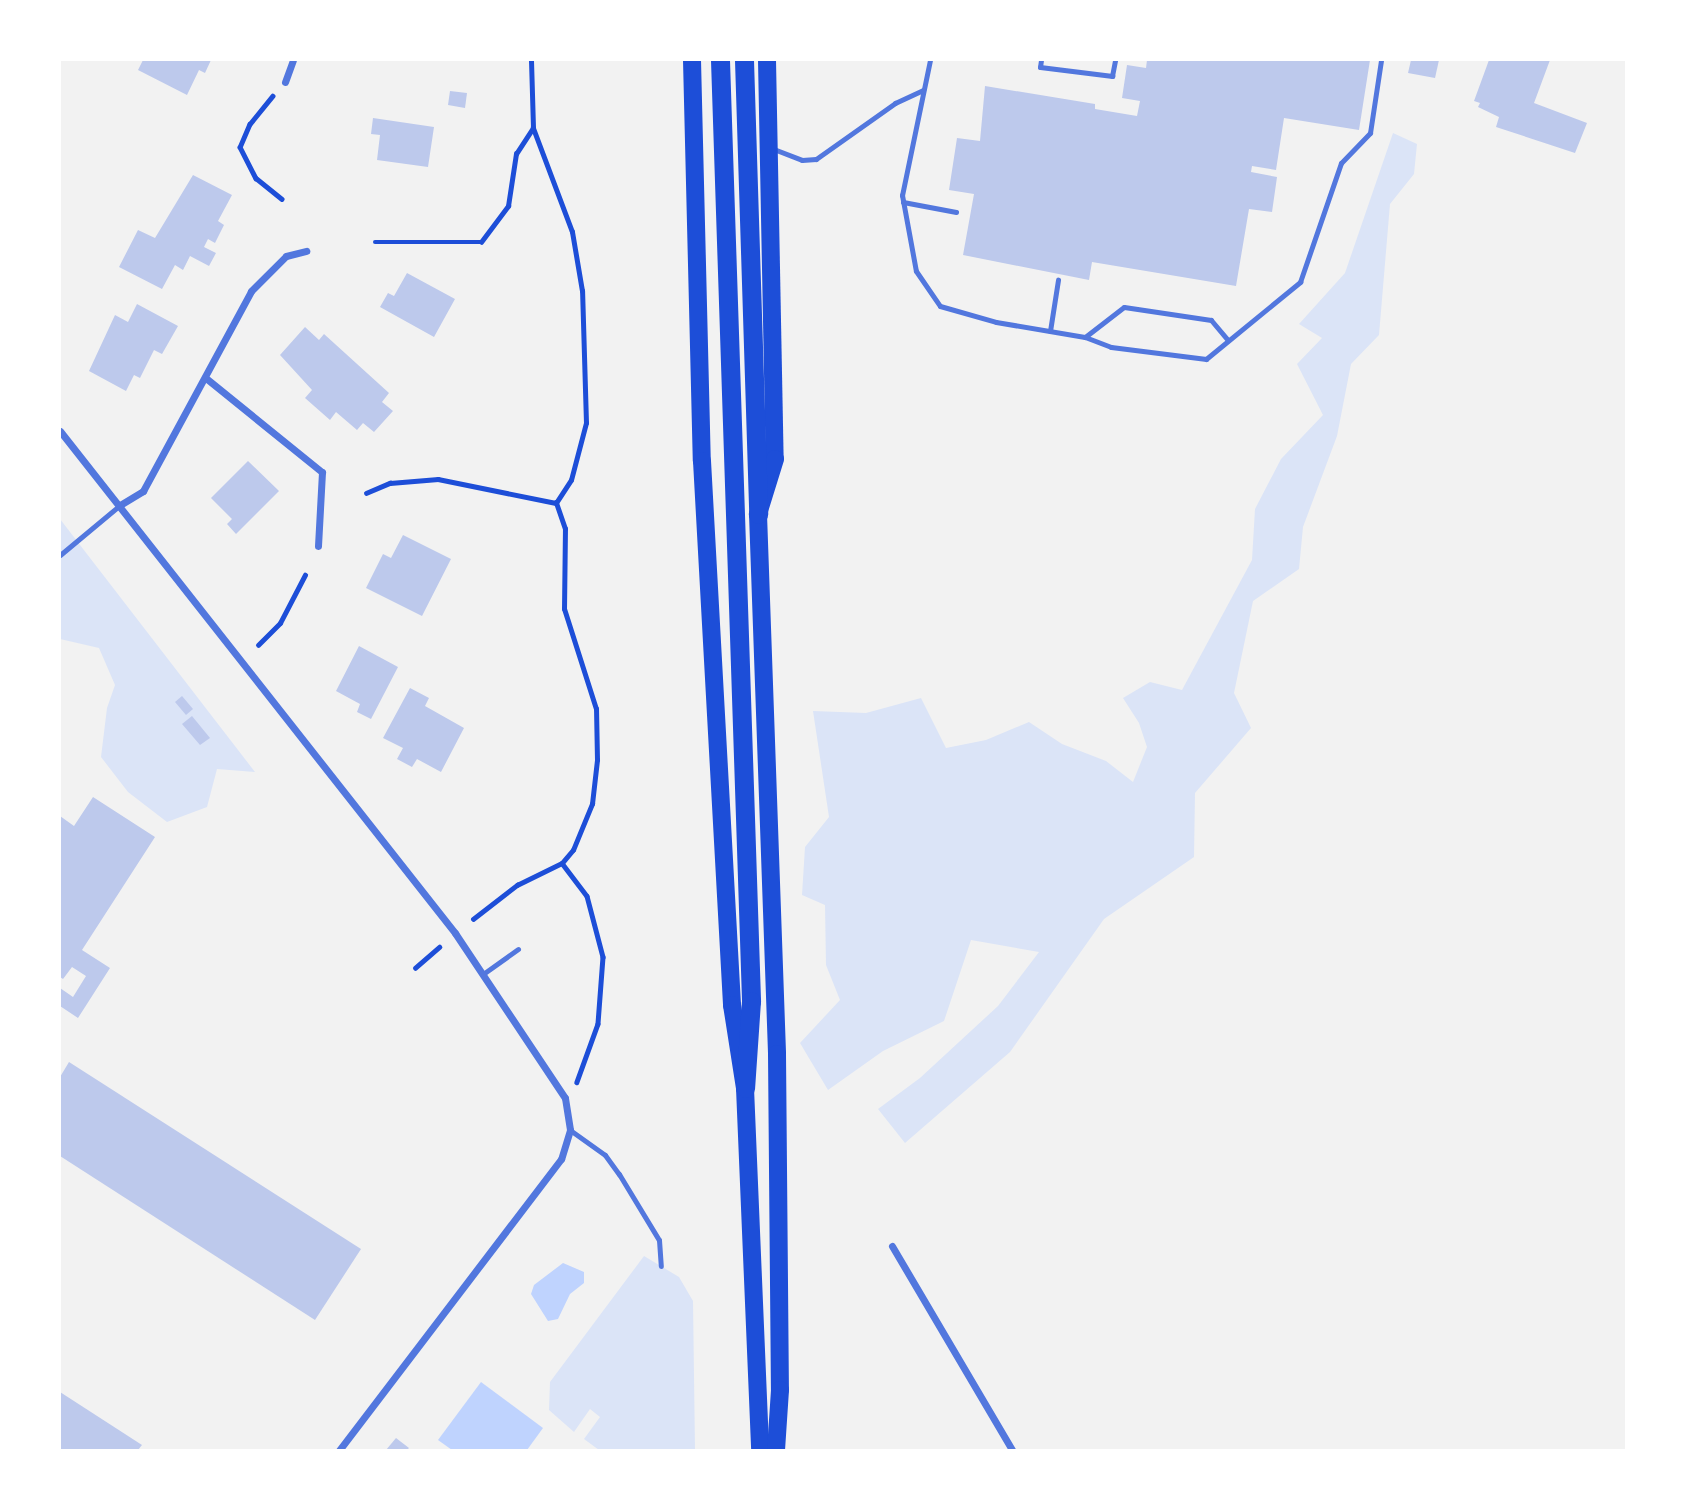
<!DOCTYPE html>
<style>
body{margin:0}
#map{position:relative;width:1686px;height:1510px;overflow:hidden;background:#f2f2f2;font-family:Mulish,sans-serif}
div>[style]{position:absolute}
.green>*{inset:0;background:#dbe4f7}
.water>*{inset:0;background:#bfd3fe}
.building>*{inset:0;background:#bdc9ec}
.path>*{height:4.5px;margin:-2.25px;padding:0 2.25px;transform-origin:2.25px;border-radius:2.25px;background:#1d4ed8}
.service>*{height:5px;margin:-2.5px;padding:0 2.5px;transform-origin:2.5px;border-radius:2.5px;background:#5277de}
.minor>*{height:7px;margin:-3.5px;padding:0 3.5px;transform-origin:3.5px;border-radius:3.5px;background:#5277de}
.primary>*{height:18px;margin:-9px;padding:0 9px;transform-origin:9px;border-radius:9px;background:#1d4ed8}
.trunk>*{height:19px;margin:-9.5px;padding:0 9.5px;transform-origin:9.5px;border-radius:9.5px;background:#1d4ed8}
span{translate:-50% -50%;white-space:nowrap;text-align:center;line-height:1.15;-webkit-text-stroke:5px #fff;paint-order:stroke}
.frame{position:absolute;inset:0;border:61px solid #fff;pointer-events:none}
</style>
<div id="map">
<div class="green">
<i style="clip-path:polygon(1393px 133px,1417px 144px,1414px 174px,1390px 204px,1379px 335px,1351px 364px,1337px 436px,1303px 527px,1299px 569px,1253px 601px,1234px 693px,1251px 728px,1195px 793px,1194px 857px,1104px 919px,1010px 1052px,905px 1143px,878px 1109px,920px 1078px,998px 1006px,1039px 952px,971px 940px,944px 1021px,883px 1051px,828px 1090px,800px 1043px,840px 1000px,826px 965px,825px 905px,802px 895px,805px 847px,829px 817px,813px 711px,866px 713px,921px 698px,946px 748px,986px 740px,1029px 722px,1062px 744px,1106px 761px,1133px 782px,1147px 747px,1139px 723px,1123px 698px,1150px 682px,1182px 690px,1252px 560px,1255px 509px,1281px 459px,1323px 415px,1297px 364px,1322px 338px,1299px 324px,1345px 273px)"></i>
<i style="clip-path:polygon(60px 519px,255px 772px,217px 769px,207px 807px,167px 822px,128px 792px,101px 757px,107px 708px,115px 685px,99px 648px,60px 639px)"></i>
<i style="clip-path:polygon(644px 1256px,679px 1277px,693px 1301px,695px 1450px,599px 1450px,584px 1439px,600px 1417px,590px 1409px,574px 1432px,549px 1410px,550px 1382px)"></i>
</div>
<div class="water">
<i style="clip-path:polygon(563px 1263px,584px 1272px,584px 1283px,570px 1294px,558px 1319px,548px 1321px,531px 1294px,534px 1285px)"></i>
<i style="clip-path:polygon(481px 1382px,543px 1428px,527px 1450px,452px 1450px,438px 1440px)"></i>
</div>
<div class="building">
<i style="clip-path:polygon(143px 60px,211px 60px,205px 73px,199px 70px,187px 95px,138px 70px)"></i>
<i style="clip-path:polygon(1147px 60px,1370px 60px,1359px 130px,1284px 118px,1276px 170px,1252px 166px,1251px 172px,1277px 177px,1272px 212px,1249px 209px,1236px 286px,1092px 262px,1089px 280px,963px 255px,974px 194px,949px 190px,957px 138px,980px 141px,985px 86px,1095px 104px,1095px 109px,1137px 116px,1140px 101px,1122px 98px,1127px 65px,1146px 68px)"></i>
<i style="clip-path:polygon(1411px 60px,1439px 60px,1435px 78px,1408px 73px)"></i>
<i style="clip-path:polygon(1489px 60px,1550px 60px,1534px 103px,1587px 123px,1575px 153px,1496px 127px,1499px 117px,1478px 107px,1480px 103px,1474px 101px)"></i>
<i style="clip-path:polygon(450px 91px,467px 93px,465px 108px,448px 105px)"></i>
<i style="clip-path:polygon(373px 118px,434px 127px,428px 167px,377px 160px,380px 135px,371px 134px)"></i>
<i style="clip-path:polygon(193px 175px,232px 195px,218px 221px,224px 225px,215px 243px,208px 239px,204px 247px,216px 253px,209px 266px,190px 256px,183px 270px,175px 265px,162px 289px,119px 267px,138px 230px,155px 238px)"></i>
<i style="clip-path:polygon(407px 273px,455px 299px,434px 337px,380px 307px,388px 293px,394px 296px)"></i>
<i style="clip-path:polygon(137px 304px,178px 326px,162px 354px,154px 350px,140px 378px,134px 375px,126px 391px,89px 371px,115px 315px,128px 322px)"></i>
<i style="clip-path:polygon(305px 327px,319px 340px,324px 334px,389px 393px,382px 402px,393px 411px,374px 432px,363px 423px,357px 430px,336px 412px,330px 420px,305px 398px,312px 390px,280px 355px)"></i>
<i style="clip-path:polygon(248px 461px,279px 491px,236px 534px,227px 524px,232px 519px,211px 498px)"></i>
<i style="clip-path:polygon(403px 535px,451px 559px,422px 616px,366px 588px,383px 554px,391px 558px)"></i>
<i style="clip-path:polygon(359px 646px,398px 667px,371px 719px,357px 712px,360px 704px,336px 691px)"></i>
<i style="clip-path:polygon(410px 688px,429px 698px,425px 706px,464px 728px,441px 772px,417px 759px,412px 767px,397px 759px,403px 748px,383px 738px)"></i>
<i style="clip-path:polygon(182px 696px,193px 709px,186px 715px,175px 702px)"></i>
<i style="clip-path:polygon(192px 716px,210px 738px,200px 745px,182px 724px)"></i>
<i style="clip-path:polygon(93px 797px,155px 837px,82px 950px,110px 968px,78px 1018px,60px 1006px,60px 988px,73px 997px,86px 976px,72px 967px,63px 979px,60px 977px,60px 816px,74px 826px)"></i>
<i style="clip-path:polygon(69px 1062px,361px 1249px,315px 1320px,60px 1156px,60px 1077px)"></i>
<i style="clip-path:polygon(60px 1392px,142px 1445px,138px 1450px,60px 1450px)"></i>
<i style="clip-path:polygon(396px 1438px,409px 1448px,407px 1450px,386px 1450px)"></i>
</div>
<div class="path">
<i style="left:273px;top:96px;width:36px;rotate:129deg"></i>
<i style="left:250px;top:124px;width:25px;rotate:113deg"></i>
<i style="left:240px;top:147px;width:35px;rotate:63deg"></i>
<i style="left:256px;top:178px;width:33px;rotate:39deg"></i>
<i style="left:375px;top:242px;width:106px"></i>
<i style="left:481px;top:242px;width:45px;rotate:-53.1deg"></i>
<i style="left:508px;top:206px;width:53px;rotate:-81.3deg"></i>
<i style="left:516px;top:154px;width:30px;rotate:-57deg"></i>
<i style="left:366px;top:493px;width:26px;rotate:-23deg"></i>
<i style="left:390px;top:483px;width:48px;rotate:-4.8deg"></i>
<i style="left:438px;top:479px;width:120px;rotate:11.5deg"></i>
<i style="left:258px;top:645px;width:31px;rotate:-45deg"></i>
<i style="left:280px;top:623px;width:54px;rotate:-62.5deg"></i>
<i style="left:562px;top:863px;width:41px;rotate:52.9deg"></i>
<i style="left:587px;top:896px;width:63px;rotate:75.3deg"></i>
<i style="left:603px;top:957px;width:67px;rotate:94.3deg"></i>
<i style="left:598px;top:1024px;width:62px;rotate:109.9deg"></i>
<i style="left:473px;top:919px;width:56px;rotate:-37.7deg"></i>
<i style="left:517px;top:885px;width:50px;rotate:-26.1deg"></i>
<i style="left:562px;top:863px;width:17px;rotate:-50deg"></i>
<i style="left:573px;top:850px;width:50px;rotate:-67.6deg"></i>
<i style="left:592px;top:804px;width:44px;rotate:-83.5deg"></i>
<i style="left:597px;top:760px;width:51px;rotate:-91.1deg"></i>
<i style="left:596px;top:709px;width:105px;rotate:-107.7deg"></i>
<i style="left:564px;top:609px;width:80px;rotate:-89.3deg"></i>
<i style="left:565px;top:529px;width:28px;rotate:-109deg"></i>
<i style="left:556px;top:503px;width:27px;rotate:-57deg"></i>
<i style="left:571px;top:480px;width:59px;rotate:-75.3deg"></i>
<i style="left:586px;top:423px;width:132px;rotate:-91.7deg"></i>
<i style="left:582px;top:291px;width:60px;rotate:-99.6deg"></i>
<i style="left:572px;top:232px;width:111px;rotate:-110.6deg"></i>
<i style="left:533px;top:128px;width:68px;rotate:-91.7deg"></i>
<i style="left:415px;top:968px;width:32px;rotate:-41deg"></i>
</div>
<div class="service">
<i style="left:930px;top:60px;width:138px;rotate:101.7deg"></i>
<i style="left:902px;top:195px;width:77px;rotate:79.6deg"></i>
<i style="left:916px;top:271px;width:42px;rotate:55.6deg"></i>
<i style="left:940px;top:306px;width:58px;rotate:15.9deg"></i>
<i style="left:996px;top:322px;width:90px;rotate:9.6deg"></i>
<i style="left:1085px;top:337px;width:28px;rotate:21deg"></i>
<i style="left:1111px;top:347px;width:96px;rotate:7.2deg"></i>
<i style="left:1206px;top:359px;width:122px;rotate:-39.3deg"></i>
<i style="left:1300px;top:282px;width:126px;rotate:-71deg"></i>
<i style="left:1341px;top:163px;width:42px;rotate:-46deg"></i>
<i style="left:1370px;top:133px;width:74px;rotate:-81.4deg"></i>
<i style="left:1041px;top:60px;width:7px;rotate:98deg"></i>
<i style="left:1040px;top:67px;width:73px;rotate:7.1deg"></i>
<i style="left:1112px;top:76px;width:16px;rotate:-79deg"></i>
<i style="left:771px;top:148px;width:33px;rotate:21deg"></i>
<i style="left:802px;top:160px;width:14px;rotate:-4deg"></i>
<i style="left:816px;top:159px;width:97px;rotate:-35.3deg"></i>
<i style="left:895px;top:103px;width:31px;rotate:-25deg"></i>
<i style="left:903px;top:202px;width:54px;rotate:10.7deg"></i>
<i style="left:1050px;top:331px;width:52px;rotate:-81.1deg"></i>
<i style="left:1085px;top:337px;width:49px;rotate:-37.6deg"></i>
<i style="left:1124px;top:307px;width:88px;rotate:8.5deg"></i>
<i style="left:1211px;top:320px;width:26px;rotate:50deg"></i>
<i style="left:60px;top:555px;width:78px;rotate:-39.8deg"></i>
<i style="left:483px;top:974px;width:43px;rotate:-35.5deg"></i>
<i style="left:570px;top:1130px;width:43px;rotate:35.5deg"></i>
<i style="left:605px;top:1155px;width:24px;rotate:54deg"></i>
<i style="left:619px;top:1174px;width:77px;rotate:58.8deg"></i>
<i style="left:659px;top:1240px;width:26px;rotate:86deg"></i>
</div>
<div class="minor">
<i style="left:285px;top:82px;width:23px;rotate:-70deg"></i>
<i style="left:207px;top:379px;width:148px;rotate:39deg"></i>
<i style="left:322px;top:472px;width:74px;rotate:93.1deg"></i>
<i style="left:60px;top:431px;width:639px;rotate:51.8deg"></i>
<i style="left:455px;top:933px;width:198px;rotate:56.3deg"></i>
<i style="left:565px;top:1098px;width:32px;rotate:81deg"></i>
<i style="left:570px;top:1130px;width:30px;rotate:107deg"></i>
<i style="left:561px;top:1159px;width:366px;rotate:127.3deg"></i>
<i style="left:120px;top:505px;width:27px;rotate:-31deg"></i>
<i style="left:143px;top:491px;width:227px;rotate:-61.6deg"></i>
<i style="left:251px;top:291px;width:49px;rotate:-45deg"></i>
<i style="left:286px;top:256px;width:21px;rotate:-14deg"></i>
<i style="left:892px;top:1246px;width:237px;rotate:59.5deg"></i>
</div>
<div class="primary">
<i style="left:692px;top:60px;width:401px;rotate:88.6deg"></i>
<i style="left:702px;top:461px;width:545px;rotate:86.84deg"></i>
<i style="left:732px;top:1005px;width:84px;rotate:81.1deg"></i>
<i style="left:745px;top:1088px;width:362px;rotate:87.6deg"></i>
<i style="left:767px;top:60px;width:399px;rotate:88.9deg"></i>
<i style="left:775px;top:459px;width:58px;rotate:107.2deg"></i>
<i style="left:758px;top:514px;width:540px;rotate:87.98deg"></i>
<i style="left:777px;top:1054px;width:336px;rotate:89.5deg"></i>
<i style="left:780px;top:1390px;width:60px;rotate:93.8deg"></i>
</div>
<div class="trunk">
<i style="left:720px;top:60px;width:942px;rotate:88.11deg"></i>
<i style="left:751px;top:1001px;width:87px;rotate:93.9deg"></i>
<i style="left:744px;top:60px;width:454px;rotate:88.2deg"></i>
</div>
<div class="frame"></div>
</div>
